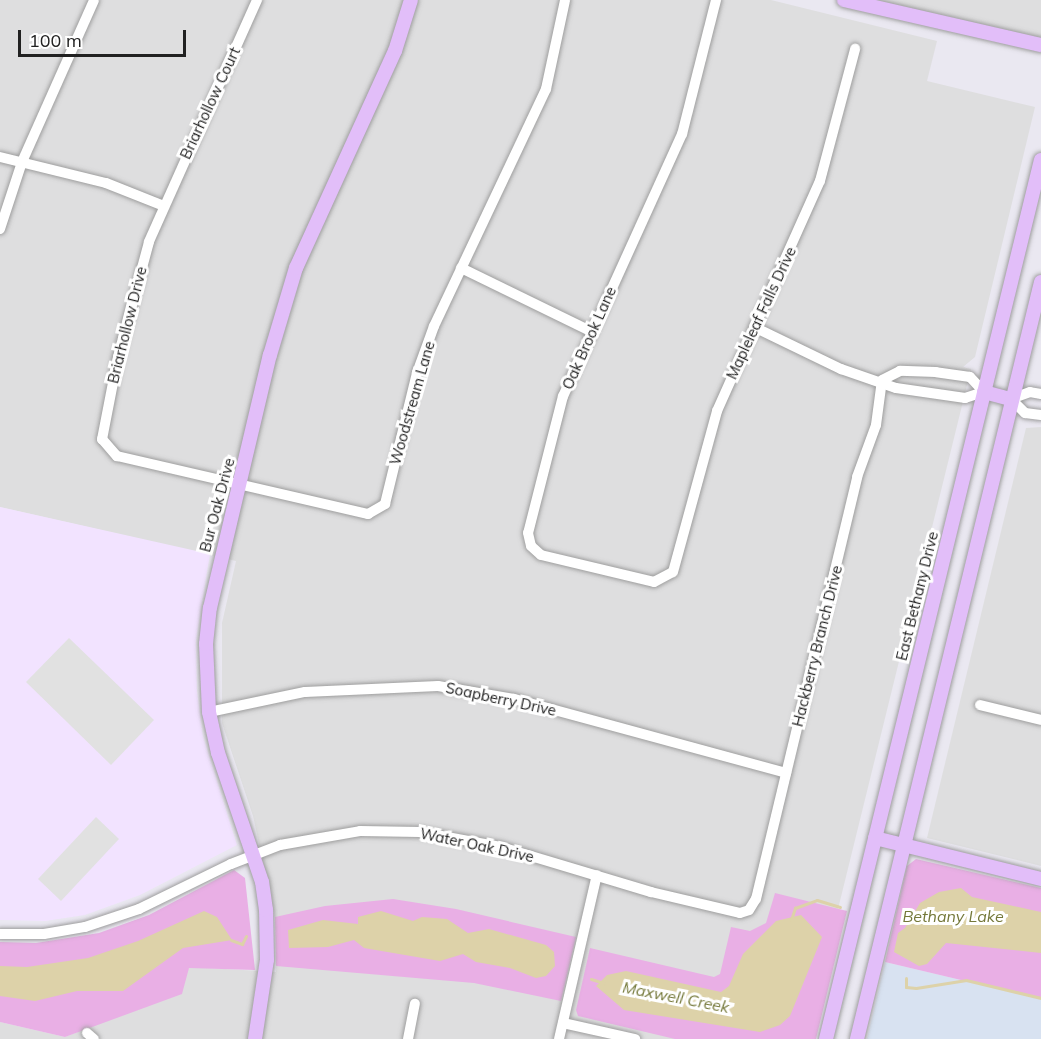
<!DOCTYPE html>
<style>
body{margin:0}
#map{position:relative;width:1041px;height:1039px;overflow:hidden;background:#eae8f1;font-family:Mulish,sans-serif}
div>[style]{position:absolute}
.residential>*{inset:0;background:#dededf}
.commercial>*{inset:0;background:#d8e2f1}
.education>*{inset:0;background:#f2e3ff}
.grass>*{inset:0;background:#e9afe5}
.parking>*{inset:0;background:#e1e1e1}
.water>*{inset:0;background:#ddd2a9}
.stream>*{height:3px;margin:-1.5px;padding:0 1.5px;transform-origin:1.5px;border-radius:1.5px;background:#ddd2a9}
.roads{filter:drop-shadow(0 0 2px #9e9e9e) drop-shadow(0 0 2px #9e9e9e)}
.street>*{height:10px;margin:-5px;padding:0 5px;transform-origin:5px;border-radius:5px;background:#fff}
.secondary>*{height:14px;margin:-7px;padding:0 7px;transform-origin:7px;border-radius:7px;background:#e2bef9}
span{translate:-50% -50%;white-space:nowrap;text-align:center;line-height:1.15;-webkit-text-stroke:6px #fff;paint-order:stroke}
.street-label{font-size:15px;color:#212121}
.water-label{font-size:16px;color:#747839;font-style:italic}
.scale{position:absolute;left:18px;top:30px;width:168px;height:27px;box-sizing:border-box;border:3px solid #212121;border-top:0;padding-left:8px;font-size:18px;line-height:21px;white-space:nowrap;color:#212121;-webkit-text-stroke:4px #fff;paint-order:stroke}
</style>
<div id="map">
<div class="residential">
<i style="clip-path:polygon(0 0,771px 0,937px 41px,927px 81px,1035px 107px,975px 357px,963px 367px,971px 369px,806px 1039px,0 1039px,0 1022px,65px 1037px,108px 1020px,189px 967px,276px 972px,277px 947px,275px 917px,253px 816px,222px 723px,222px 623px,236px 561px,0 507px)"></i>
<i style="clip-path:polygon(868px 0,1041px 0,1041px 43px)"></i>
<i style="clip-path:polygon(1041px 427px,1041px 866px,927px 838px,1026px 428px)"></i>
</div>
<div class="commercial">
<i style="clip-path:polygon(885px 962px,1041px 999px,1041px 1039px,867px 1039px)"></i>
</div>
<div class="education">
<i style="clip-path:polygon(0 507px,210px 554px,196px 640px,197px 691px,203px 736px,237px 845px,140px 895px,85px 915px,45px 921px,0 920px)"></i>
</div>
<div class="grass">
<i style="clip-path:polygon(916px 859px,1041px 888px,1041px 999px,885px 962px,907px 866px)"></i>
<i style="clip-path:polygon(234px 870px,245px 878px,255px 970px,189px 968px,182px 994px,65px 1037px,0 1022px,0 942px,36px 943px,99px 933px,149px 915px)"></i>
<i style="clip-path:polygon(775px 893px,847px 911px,816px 1039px,675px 1039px,578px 1016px,576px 1010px,590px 948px,714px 977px,720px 974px,731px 927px,750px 931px,766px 923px)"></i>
<i style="clip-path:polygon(393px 899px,456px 909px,576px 937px,561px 1001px,474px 983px,276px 966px,275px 917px,325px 906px)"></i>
</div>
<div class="parking">
<i style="clip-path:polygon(69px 638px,154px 720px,111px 765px,26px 682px)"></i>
<i style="clip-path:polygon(96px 817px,119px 839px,61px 901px,38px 879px)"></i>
</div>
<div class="water">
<i style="clip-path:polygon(961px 888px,972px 897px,1041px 912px,1041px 953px,946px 943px,927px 964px,919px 966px,894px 952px,898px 933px,905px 928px,920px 903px,939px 892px)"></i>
<i style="clip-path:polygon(204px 911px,217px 917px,232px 940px,183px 948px,123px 991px,77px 991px,35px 1001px,0 996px,0 966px,27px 967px,88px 958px,138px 941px)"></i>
<i style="clip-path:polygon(381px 911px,413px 921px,422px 917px,447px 919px,468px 933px,489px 929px,546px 945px,554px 952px,555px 966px,546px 976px,536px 978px,510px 968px,476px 962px,463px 954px,440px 961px,364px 948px,354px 940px,328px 947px,289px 948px,288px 930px,323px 920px,358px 924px,358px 917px)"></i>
<i style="clip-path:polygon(801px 915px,822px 937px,790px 1016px,780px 1025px,760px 1032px,624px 1010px,596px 986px,607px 975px,626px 971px,721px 992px,729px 986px,743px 954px,776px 921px)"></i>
</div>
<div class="stream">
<i style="left:791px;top:920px;width:13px;rotate:-72deg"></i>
<i style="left:795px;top:908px;width:23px;rotate:-20deg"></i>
<i style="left:817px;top:900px;width:24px;rotate:17deg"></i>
<i style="left:231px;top:940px;width:12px;rotate:20deg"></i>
<i style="left:242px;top:944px;width:9px;rotate:-63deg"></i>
<i style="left:906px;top:978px;width:9px;rotate:90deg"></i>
<i style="left:906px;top:987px;width:10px;rotate:6deg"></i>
<i style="left:916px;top:988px;width:51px;rotate:-9.1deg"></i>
<i style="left:966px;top:980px;width:77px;rotate:13.5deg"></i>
<i style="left:591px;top:979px;width:14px;rotate:17deg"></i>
</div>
<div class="roads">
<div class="street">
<i style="left:257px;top:0;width:265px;rotate:114.1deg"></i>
<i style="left:149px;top:242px;width:119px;rotate:105.1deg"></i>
<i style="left:118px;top:357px;width:84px;rotate:101deg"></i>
<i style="left:102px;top:439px;width:23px;rotate:49deg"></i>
<i style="left:117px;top:456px;width:258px;rotate:13deg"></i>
<i style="left:368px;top:514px;width:20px;rotate:-30deg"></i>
<i style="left:385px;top:504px;width:135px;rotate:-76.3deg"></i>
<i style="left:417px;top:373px;width:50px;rotate:-70.1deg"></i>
<i style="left:434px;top:326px;width:262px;rotate:-64.7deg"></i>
<i style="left:546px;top:89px;width:91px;rotate:-77.9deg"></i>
<i style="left:716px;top:0;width:138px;rotate:104.2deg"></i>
<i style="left:682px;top:134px;width:288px;rotate:114.4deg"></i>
<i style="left:563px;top:396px;width:141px;rotate:104.3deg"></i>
<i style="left:528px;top:533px;width:13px;rotate:77deg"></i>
<i style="left:531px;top:546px;width:13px;rotate:42deg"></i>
<i style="left:541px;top:555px;width:116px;rotate:13.4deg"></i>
<i style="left:654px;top:582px;width:21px;rotate:-28deg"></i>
<i style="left:673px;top:572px;width:167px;rotate:-74.7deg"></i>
<i style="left:717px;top:411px;width:252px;rotate:-65.9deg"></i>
<i style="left:820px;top:181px;width:137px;rotate:-75.1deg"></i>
<i style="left:0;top:157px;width:109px;rotate:13.8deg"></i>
<i style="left:106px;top:183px;width:62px;rotate:21.6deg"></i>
<i style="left:0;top:229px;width:71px;rotate:-71.8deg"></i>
<i style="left:22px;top:162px;width:177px;rotate:-66deg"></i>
<i style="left:461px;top:268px;width:144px;rotate:26deg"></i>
<i style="left:754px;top:327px;width:97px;rotate:25.8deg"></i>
<i style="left:841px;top:369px;width:58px;rotate:19.1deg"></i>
<i style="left:896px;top:388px;width:70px;rotate:8.2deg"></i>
<i style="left:965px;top:398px;width:20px;rotate:-18deg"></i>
<i style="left:984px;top:392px;width:21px;rotate:-133deg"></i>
<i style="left:970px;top:377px;width:34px;rotate:-172deg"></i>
<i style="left:936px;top:372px;width:36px;rotate:-178deg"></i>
<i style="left:900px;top:371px;width:20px;rotate:153deg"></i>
<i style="left:1041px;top:394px;width:11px;rotate:-170deg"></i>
<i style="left:1030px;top:392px;width:20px;rotate:160deg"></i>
<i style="left:1011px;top:399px;width:20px;rotate:45deg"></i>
<i style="left:1025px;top:413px;width:16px;rotate:7deg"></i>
<i style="left:980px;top:705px;width:63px;rotate:13.8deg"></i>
<i style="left:209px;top:712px;width:98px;rotate:-11.8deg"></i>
<i style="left:305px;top:692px;width:133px;rotate:-2.6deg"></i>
<i style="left:438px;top:686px;width:77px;rotate:9.7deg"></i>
<i style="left:514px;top:699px;width:282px;rotate:15.2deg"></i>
<i style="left:0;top:934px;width:44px"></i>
<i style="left:44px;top:934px;width:42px;rotate:-9.7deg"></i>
<i style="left:85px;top:927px;width:57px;rotate:-18.4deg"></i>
<i style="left:139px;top:909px;width:102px;rotate:-26.1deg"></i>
<i style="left:231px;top:864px;width:53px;rotate:-21.2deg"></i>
<i style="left:280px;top:845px;width:81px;rotate:-9.9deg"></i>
<i style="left:360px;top:831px;width:60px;rotate:1deg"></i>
<i style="left:420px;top:832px;width:82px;rotate:10.5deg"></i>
<i style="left:501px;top:847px;width:157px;rotate:16.7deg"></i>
<i style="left:651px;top:892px;width:91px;rotate:13.3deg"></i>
<i style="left:740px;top:913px;width:9px;rotate:-18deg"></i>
<i style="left:749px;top:910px;width:13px;rotate:-58deg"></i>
<i style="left:756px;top:899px;width:434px;rotate:-76.5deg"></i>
<i style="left:857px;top:477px;width:55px;rotate:-69.9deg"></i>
<i style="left:876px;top:425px;width:45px;rotate:-82.4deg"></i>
<i style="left:563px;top:1023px;width:74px;rotate:12.5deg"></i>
<i style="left:87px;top:1033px;width:9px;rotate:41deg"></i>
<i style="left:408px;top:1039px;width:36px;rotate:-79deg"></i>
<i style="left:559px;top:1039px;width:168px;rotate:-77deg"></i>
</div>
<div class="secondary">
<i style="left:844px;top:0;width:202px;rotate:12.9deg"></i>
<i style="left:984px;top:392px;width:28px;rotate:15deg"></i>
<i style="left:875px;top:838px;width:171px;rotate:13.9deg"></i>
<i style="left:255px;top:1039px;width:80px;rotate:-81.4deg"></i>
<i style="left:267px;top:960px;width:50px;rotate:-91.1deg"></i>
<i style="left:266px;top:910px;width:28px;rotate:-98deg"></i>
<i style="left:262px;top:882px;width:136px;rotate:-108.8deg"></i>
<i style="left:218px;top:753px;width:42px;rotate:-102.4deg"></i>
<i style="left:209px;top:712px;width:68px;rotate:-92.5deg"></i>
<i style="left:206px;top:644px;width:36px;rotate:-84deg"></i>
<i style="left:210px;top:608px;width:260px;rotate:-76.7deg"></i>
<i style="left:270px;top:355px;width:91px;rotate:-73.4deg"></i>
<i style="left:296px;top:268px;width:239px;rotate:-65.5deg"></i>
<i style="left:395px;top:51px;width:53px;rotate:-72.6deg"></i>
<i style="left:826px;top:1039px;width:905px;rotate:-76.26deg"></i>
<i style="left:857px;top:1039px;width:779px;rotate:-76.34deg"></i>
</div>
</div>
<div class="street-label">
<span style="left:210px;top:103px;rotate:-65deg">Briarhollow Court</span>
<span style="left:761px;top:313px;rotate:-65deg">Mapleleaf Falls Drive</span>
<span style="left:127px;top:325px;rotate:-76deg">Briarhollow Drive</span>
<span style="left:589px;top:338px;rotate:-66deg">Oak Brook Lane</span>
<span style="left:412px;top:403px;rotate:-74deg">Woodstream Lane</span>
<span style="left:217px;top:505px;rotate:-75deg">Bur Oak Drive</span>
<span style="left:917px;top:596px;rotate:-76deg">East Bethany Drive</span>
<span style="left:817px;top:646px;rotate:-76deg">Hackberry Branch Drive</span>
<span style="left:501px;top:699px;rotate:12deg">Soapberry Drive</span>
<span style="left:477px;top:845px;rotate:12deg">Water Oak Drive</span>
</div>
<div class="water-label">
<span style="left:953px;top:916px">Bethany Lake</span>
<span style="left:676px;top:997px;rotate:11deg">Maxwell Creek</span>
</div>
<div class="scale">100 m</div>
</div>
